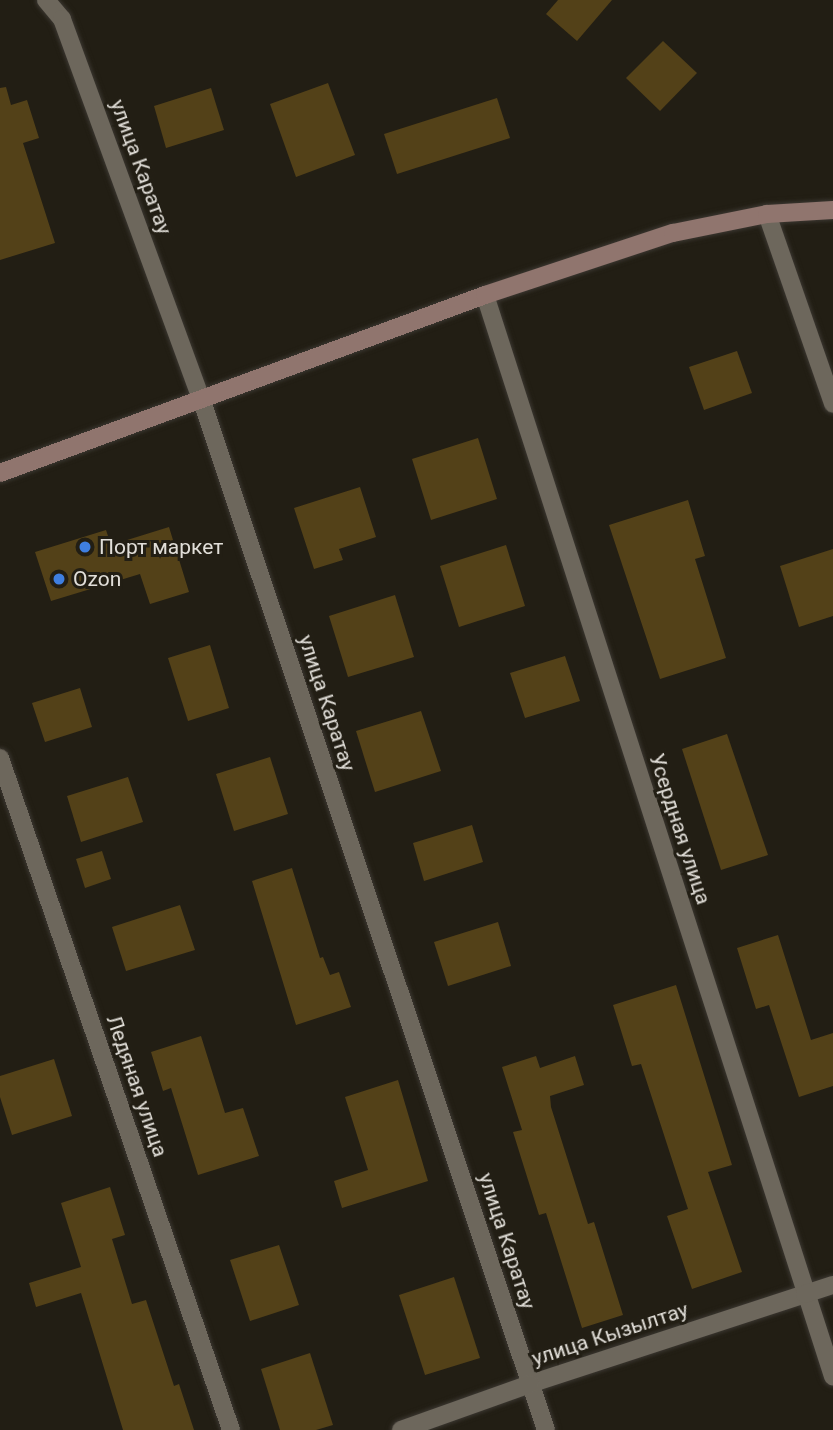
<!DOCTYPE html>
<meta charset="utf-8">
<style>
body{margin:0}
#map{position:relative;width:833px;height:1430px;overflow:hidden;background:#221e14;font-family:Roboto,sans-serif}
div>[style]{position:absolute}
.building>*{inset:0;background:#534118}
.roads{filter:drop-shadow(0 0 2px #3b3731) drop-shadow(0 0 2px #3b3731)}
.lane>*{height:18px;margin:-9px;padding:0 9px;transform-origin:9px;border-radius:9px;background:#6d675c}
.street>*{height:18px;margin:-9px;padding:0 9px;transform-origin:9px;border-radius:9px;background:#6d675c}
.secondary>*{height:18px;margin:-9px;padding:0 9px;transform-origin:9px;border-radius:9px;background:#90756e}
.dots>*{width:19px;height:19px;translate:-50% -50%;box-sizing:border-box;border:4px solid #221e14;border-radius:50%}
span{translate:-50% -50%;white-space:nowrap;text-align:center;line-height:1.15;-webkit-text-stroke:6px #221e14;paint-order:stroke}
.street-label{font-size:21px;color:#e1ded8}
.poi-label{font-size:21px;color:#e1ded8}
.left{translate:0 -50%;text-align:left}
</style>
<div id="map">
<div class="building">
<i style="clip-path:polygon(558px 0,612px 0,577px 41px,546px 14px)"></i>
<i style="clip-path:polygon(663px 41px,697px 73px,660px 111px,626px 78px)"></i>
<i style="clip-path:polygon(328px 83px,355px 155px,296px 177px,270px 104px)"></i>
<i style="clip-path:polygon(6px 87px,11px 105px,27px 100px,39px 138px,23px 143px,55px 243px,0 260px,0 88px)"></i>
<i style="clip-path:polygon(211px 88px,224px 130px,166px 148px,154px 106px)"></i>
<i style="clip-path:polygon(497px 98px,510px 138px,397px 174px,384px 134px)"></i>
<i style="clip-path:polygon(737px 351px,752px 393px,704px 410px,689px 367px)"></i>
<i style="clip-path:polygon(478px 438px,497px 499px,431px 520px,412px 459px)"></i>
<i style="clip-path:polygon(360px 487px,376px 537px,339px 549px,343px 560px,314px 569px,294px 508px)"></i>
<i style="clip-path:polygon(688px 500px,705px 556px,695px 559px,726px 658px,660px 679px,609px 525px)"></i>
<i style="clip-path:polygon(169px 527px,189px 592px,150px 604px,140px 574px,51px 601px,35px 552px,106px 530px,111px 545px)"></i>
<i style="clip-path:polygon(506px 545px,525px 606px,459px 627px,440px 566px)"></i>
<i style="clip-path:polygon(833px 549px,833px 616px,799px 627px,780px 566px)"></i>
<i style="clip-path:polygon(395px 595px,414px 657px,348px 677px,329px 616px)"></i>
<i style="clip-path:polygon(210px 645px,229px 708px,188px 721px,168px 658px)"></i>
<i style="clip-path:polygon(565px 656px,580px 701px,525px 718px,510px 673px)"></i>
<i style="clip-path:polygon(80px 688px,92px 727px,45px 742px,32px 703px)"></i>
<i style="clip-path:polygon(421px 711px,441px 771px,375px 792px,356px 731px)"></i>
<i style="clip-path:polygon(727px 734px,768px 855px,721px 870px,682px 749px)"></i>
<i style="clip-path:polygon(270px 757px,288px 814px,234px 831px,216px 774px)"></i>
<i style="clip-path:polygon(128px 777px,143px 822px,81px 842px,67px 796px)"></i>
<i style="clip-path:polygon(472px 825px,483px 862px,424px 881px,413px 843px)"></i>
<i style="clip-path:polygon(102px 851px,111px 879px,85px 888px,76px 859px)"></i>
<i style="clip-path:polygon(292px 868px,320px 958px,323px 957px,330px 975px,339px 972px,351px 1007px,296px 1025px,252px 881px)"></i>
<i style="clip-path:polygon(180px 905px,195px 950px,126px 971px,112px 927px)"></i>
<i style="clip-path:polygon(498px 922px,511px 966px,448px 986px,434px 942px)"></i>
<i style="clip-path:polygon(778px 935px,811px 1040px,833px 1033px,833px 1086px,799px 1097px,769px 1005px,756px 1009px,737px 948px)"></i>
<i style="clip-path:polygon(676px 985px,732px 1165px,708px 1172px,742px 1272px,692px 1289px,667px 1216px,688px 1209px,641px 1064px,632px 1066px,613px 1005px)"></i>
<i style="clip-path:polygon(201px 1036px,225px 1113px,243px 1108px,259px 1156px,198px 1175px,171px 1088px,163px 1091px,151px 1052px)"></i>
<i style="clip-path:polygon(536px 1056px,540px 1068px,575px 1056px,584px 1085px,550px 1096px,551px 1107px,588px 1224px,594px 1222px,623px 1315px,582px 1328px,546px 1213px,539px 1215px,513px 1132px,522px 1130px,502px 1067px)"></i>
<i style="clip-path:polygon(54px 1059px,72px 1116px,12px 1135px,0 1097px,0 1076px)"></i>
<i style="clip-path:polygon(398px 1080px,428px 1181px,342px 1208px,334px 1181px,368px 1170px,345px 1097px)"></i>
<i style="clip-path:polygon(110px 1187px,125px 1235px,112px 1239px,132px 1304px,146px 1300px,174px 1386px,179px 1384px,194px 1430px,123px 1430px,81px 1293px,36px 1307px,29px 1283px,81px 1267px,61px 1203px)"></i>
<i style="clip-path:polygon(279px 1245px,299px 1305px,250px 1321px,230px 1260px)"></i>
<i style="clip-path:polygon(454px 1277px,480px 1358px,425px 1375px,399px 1295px)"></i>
<i style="clip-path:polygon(310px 1353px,333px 1425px,316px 1430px,280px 1430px,261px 1369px)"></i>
</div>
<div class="roads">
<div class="lane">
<i style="left:530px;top:1384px;width:289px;rotate:-18.1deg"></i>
</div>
<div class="street">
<i style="left:46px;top:0;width:25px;rotate:50deg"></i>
<i style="left:62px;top:19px;width:404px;rotate:69.9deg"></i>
<i style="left:201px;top:398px;width:1088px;rotate:71.52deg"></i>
<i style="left:767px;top:214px;width:201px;rotate:70.8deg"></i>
<i style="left:485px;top:295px;width:1136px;rotate:72.16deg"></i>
<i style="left:0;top:758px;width:711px;rotate:71.03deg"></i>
<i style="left:805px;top:1294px;width:29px;rotate:-18deg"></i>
<i style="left:401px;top:1430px;width:137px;rotate:-19.6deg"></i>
</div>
<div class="secondary">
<i style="left:0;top:473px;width:517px;rotate:-20.15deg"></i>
<i style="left:485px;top:295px;width:198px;rotate:-18.3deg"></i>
<i style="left:673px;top:233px;width:96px;rotate:-11.4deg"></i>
<i style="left:767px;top:214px;width:66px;rotate:-3.5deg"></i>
</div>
</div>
<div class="dots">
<i style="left:85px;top:547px;background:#3f7fe0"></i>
<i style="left:59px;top:579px;background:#3f7fe0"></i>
</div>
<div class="street-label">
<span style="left:141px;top:167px;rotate:70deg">улица Каратау</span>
<span style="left:327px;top:703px;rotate:72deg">улица Каратау</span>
<span style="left:680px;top:829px;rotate:72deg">Усердная улица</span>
<span style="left:137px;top:1086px;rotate:71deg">Ледяная улица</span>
<span style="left:507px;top:1241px;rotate:72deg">улица Каратау</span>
<span style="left:610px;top:1334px;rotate:-18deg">улица Кызылтау</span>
</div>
<div class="poi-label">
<span class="left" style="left:99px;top:547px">Порт маркет</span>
<span class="left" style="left:73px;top:579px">Ozon</span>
</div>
</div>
